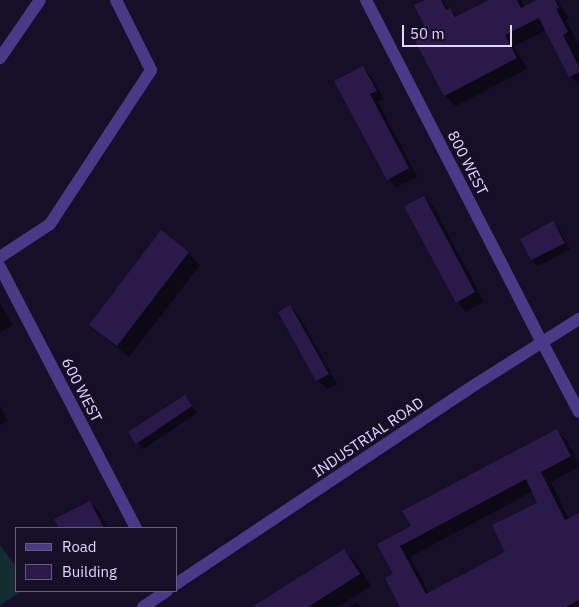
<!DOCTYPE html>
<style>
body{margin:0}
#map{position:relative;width:579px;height:607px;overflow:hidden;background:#170f27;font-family:"IBM Plex Sans",sans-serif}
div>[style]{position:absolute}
.green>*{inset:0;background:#122d31}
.shadow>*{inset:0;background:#0007}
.building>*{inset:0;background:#2b1a49}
.minor>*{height:12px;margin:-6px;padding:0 6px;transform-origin:6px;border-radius:6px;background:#493987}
.tertiary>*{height:12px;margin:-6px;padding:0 6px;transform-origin:6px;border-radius:6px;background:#493987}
span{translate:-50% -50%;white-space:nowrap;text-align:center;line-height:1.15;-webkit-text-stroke:4px #170f27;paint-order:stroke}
.street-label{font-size:15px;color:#e1d5ff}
.legend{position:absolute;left:15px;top:527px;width:162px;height:65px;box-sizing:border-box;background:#170f27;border:1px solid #685e7d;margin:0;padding:6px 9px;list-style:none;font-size:15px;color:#e1d5ff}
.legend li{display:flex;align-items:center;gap:10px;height:25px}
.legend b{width:25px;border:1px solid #685e7d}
.scale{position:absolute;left:402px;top:25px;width:110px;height:22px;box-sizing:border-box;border:2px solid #e1d5ff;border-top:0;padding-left:6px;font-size:15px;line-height:18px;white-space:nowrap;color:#e1d5ff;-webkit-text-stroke:4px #170f27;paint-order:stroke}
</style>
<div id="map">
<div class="green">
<i style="clip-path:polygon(0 545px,16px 567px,16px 591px,22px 591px,0 605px)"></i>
</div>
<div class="shadow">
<i style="clip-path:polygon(428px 0,442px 0,458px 17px,491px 0,521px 0,525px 7px,539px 0,557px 0,569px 19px,566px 20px,579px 45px,579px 85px,570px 76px,546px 30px,514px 46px,527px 69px,456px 106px,445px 96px,417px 41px,431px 34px)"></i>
<i style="clip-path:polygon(363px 67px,371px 76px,384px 99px,378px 102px,417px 177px,396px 187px,388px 179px)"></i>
<i style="clip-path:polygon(424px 197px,433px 206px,484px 302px,466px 311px,457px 302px)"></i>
<i style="clip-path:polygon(553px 223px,559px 229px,570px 249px,538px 266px,532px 260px)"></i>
<i style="clip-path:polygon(188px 253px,200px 265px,129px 357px,90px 325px)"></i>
<i style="clip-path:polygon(0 303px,13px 325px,0 332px)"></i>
<i style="clip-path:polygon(290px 306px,299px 316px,337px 384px,327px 389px,317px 380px,280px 312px)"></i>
<i style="clip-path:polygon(184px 397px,197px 413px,143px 449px,137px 443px)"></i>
<i style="clip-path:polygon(0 406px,8px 421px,0 425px)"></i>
<i style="clip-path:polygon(evenodd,556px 430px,567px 441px,579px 464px,579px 467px,551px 482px,569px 520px,579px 515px,579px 607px,402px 607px,395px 575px,379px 545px,412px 527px,556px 430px,533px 491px,539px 503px,507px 553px,429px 594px,410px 557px,533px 491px)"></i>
<i style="clip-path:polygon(89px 502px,99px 511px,107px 528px,61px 528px,56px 519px)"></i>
<i style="clip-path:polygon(344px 550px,356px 562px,371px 586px,338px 607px,254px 607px)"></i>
<i style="clip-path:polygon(357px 603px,361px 607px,349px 607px)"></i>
</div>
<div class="building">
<i style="clip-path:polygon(425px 0,441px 0,446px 10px,450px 8px,455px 17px,489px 0,517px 0,521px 8px,537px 0,555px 0,559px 8px,556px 9px,568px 32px,563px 35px,579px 67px,579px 72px,569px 77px,539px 18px,505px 35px,517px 58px,444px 96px,415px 41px,429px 34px,414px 5px)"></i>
<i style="clip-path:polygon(363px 66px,377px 91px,370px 94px,409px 168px,387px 180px,334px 81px)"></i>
<i style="clip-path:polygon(424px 196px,475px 292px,456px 303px,404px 206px)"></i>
<i style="clip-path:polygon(553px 221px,565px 243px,531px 260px,520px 239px)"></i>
<i style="clip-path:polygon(161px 230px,189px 252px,117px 346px,89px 325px)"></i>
<i style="clip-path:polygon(290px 305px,329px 374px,316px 381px,278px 312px)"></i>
<i style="clip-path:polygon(185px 395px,192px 406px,136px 444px,128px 432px)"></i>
<i style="clip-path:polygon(evenodd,557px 429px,571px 456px,541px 472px,565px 520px,579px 513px,579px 600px,566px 607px,400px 607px,385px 578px,393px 574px,377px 544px,411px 526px,402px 511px,557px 429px,526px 479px,537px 503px,492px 525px,505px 552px,426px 594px,400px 546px,526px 479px)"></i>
<i style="clip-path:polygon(90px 501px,104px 528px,59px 528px,54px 519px)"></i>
<i style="clip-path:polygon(344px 549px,360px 574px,308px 607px,252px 607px)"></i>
</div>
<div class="minor">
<i style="left:0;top:58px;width:70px;rotate:-55.4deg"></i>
<i style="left:0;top:257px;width:60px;rotate:-33.4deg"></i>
<i style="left:50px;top:224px;width:184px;rotate:-56.7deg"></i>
<i style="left:151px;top:70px;width:78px;rotate:-116.6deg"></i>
<i style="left:0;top:267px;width:294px;rotate:62.5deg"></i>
<i style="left:542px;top:342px;width:79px;rotate:62.1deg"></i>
</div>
<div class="tertiary">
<i style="left:366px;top:0;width:385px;rotate:62.8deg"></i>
<i style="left:176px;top:584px;width:361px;rotate:-33.7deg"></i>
<i style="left:476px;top:384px;width:122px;rotate:-32.3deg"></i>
<i style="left:143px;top:607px;width:29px;rotate:-34deg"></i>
</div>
<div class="street-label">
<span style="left:468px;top:163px;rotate:63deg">800 WEST</span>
<span style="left:82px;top:390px;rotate:63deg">600 WEST</span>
<span style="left:368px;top:437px;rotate:-34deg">INDUSTRIAL ROAD</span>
</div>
<ul class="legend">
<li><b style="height:6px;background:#493987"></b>Road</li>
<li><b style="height:14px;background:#2b1a49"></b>Building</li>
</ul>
<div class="scale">50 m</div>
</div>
